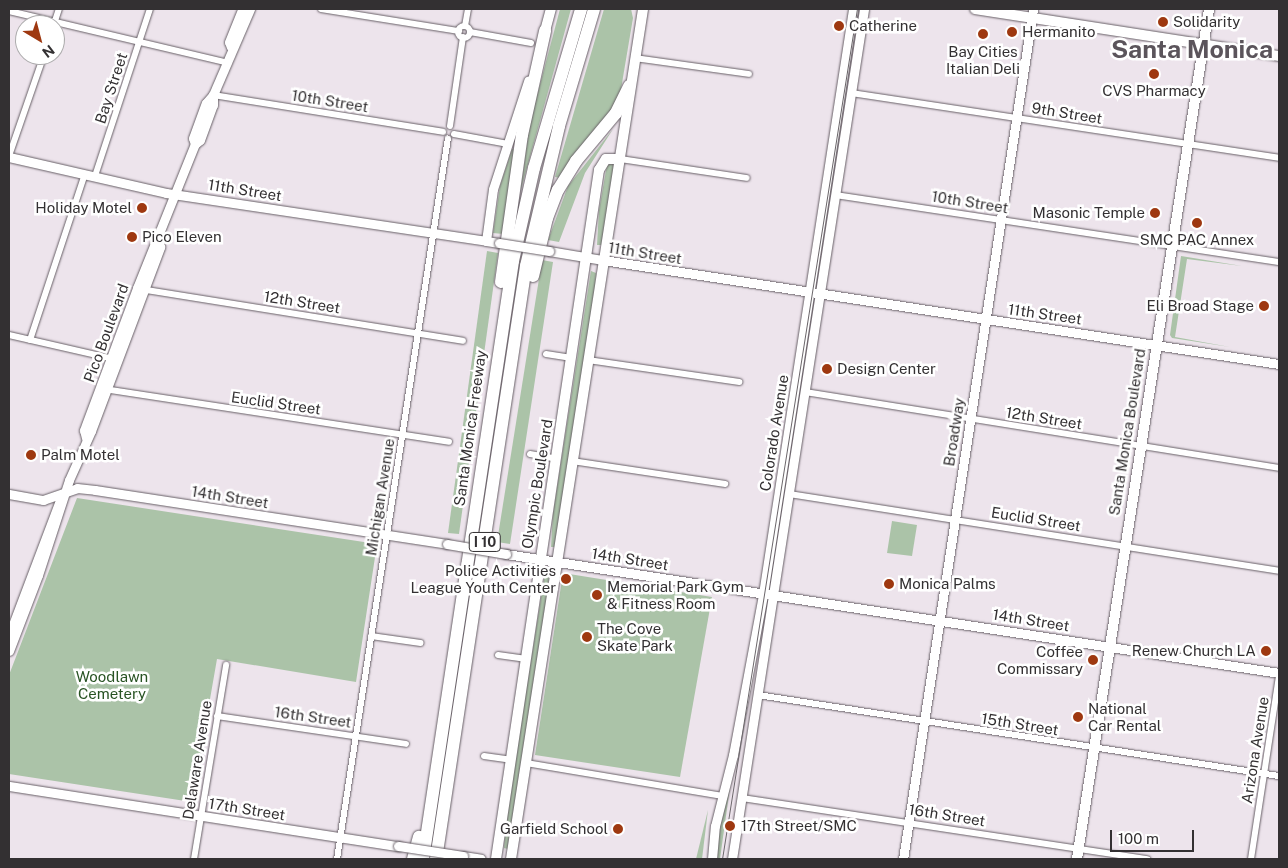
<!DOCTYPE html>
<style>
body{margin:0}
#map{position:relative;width:1288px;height:868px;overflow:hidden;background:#ede4ec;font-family:"Public Sans",sans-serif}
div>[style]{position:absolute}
.green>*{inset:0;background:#abc3a8}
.roads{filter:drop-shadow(0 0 1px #675f66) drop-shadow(0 0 1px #675f66)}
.minor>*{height:6px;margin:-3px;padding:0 3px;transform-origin:3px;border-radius:3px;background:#fff}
.minor>.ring{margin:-3px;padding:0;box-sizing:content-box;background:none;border:6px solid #fff;border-radius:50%}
.tertiary>*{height:9px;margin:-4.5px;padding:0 4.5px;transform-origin:4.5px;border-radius:4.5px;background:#fff}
.secondary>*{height:9px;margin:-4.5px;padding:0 4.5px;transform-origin:4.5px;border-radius:4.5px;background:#fff}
.primary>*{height:10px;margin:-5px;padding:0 5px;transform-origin:5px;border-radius:5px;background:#fff}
.motorway>*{height:12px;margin:-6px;padding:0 6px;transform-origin:6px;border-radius:6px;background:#fff}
.tram>*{height:1px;margin:-0.5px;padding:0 0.5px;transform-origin:0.5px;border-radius:0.5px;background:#6b666a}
.bridges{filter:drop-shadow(0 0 1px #675f66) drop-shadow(0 0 1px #675f66)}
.tertiary-bridge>*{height:9px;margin:-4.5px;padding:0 4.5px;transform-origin:4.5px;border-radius:4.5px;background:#fff}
.secondary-bridge>*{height:9px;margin:-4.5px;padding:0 4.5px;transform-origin:4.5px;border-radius:4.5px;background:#fff}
.dots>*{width:14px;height:14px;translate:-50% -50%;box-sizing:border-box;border:2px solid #fff;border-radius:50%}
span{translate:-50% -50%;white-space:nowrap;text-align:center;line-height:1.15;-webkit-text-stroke:5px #fff;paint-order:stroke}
.shield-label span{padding:1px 4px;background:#fff;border:1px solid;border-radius:4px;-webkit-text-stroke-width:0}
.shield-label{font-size:14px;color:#333032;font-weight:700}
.poi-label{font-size:15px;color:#333032}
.left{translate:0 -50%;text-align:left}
.right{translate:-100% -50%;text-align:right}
.street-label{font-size:15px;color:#333032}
.park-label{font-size:15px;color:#285323}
.town-label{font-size:25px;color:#5b545b;font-weight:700}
.frame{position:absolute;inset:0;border:10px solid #333032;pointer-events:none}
.north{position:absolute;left:15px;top:15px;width:50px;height:50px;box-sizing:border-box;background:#fff;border:1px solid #adacad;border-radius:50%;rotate:143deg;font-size:14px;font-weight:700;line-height:20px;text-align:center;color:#333032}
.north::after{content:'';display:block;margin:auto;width:18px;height:22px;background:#9e3810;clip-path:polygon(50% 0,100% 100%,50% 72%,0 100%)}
.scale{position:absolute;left:1110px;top:830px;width:84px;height:22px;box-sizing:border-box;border:2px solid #333032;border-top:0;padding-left:6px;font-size:15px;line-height:18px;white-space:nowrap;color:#333032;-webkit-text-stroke:4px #fff;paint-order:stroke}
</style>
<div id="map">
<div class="green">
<i style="clip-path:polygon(560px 9px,571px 9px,520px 193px,530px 122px)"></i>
<i style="clip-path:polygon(604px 9px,631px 9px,633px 18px,620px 95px,616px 106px,561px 178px,555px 177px)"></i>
<i style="clip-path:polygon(613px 129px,585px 173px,559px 242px,548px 240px,568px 186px)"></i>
<i style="clip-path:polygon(512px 149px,515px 149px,503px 234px,493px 233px,500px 186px)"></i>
<i style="clip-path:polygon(612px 163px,615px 165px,602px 245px,597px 245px,599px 210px,607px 165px)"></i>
<i style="clip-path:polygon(487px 251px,498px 253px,459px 534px,448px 533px)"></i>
<i style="clip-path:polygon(1181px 256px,1242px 266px,1187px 259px,1175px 337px,1230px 347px,1172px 338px,1170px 335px)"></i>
<i style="clip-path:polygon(542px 260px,553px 262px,510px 544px,497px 542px)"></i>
<i style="clip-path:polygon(591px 271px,596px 273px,594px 304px,555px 547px,551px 547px,553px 513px)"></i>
<i style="clip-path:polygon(77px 498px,377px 544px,356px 682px,217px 659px,192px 802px,9px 774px,9px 675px)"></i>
<i style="clip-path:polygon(892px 521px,917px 525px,912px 556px,887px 553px)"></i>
<i style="clip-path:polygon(545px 573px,549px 574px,547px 604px,508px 849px,504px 848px,506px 815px)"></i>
<i style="clip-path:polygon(563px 573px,712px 597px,680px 777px,535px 755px)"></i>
<i style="clip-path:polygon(730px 787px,720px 859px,717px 859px,717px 835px)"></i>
<i style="clip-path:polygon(708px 810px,702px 859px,696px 859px)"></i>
</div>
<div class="roads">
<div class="minor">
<i style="left:321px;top:9px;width:140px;rotate:9.1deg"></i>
<i style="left:9px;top:11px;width:222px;rotate:13.3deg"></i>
<i style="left:54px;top:24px;width:16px;rotate:-72deg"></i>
<i style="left:465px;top:26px;width:17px;rotate:-80deg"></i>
<i class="ring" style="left:458px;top:26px;width:6px;height:6px"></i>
<i style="left:470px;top:32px;width:62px;rotate:10.2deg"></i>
<i style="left:634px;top:58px;width:116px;rotate:7.9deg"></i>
<i style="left:851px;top:93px;width:433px;rotate:8.6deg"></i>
<i style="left:213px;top:95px;width:233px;rotate:9.1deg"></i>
<i style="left:450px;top:126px;width:90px;rotate:-81.7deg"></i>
<i style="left:454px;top:134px;width:55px;rotate:10.5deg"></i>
<i style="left:9px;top:156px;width:107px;rotate:-70.9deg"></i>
<i style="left:620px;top:159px;width:128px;rotate:8.5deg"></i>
<i style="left:95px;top:176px;width:176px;rotate:-71.8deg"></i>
<i style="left:835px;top:195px;width:449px;rotate:8.6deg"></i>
<i style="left:140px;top:289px;width:327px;rotate:9.1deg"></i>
<i style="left:9px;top:335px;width:108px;rotate:12.9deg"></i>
<i style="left:30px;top:340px;width:175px;rotate:-71.7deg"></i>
<i style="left:546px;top:354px;width:26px;rotate:9deg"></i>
<i style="left:588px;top:360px;width:153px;rotate:8.3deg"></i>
<i style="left:104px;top:389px;width:349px;rotate:8.7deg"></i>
<i style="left:805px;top:392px;width:480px;rotate:9.1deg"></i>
<i style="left:530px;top:454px;width:27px;rotate:10deg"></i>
<i style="left:572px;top:461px;width:155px;rotate:8.5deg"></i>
<i style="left:789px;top:494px;width:496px;rotate:8.9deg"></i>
<i style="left:371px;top:636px;width:50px;rotate:8deg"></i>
<i style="left:498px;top:655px;width:27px;rotate:8deg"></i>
<i style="left:758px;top:695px;width:527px;rotate:8.84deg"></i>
<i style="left:217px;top:716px;width:191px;rotate:8.4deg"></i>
<i style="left:484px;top:756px;width:27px;rotate:8deg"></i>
<i style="left:526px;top:763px;width:201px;rotate:9.5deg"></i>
<i style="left:742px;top:798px;width:410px;rotate:8.6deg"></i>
<i style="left:194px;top:859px;width:197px;rotate:-80.6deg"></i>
<i style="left:337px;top:859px;width:729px;rotate:-81.25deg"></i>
<i style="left:1251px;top:859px;width:186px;rotate:-81.3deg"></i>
</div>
<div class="tertiary">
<i style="left:9px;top:157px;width:161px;rotate:12.9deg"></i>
<i style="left:166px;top:193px;width:324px;rotate:8.5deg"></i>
<i style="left:603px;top:260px;width:684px;rotate:8.75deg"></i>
<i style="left:9px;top:494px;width:35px;rotate:10deg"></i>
<i style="left:43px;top:500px;width:36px;rotate:-19deg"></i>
<i style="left:77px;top:488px;width:18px;rotate:6deg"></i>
<i style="left:95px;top:490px;width:356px;rotate:8.7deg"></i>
<i style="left:506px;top:554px;width:782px;rotate:8.75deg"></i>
<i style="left:9px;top:786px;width:394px;rotate:8.8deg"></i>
<i style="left:463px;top:856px;width:18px;rotate:9deg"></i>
<i style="left:903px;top:859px;width:860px;rotate:-81.3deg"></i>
</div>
<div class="secondary">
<i style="left:231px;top:47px;width:5px;rotate:-112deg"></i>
<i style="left:229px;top:42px;width:35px;rotate:-68deg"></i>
<i style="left:195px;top:144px;width:6px;rotate:-108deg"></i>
<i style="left:193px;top:138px;width:37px;rotate:-70deg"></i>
<i style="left:206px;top:103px;width:11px;rotate:-49deg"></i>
<i style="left:213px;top:95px;width:94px;rotate:-66.7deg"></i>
<i style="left:499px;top:243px;width:13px;rotate:-171deg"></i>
<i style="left:486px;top:241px;width:52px;rotate:-82.3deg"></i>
<i style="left:493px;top:189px;width:114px;rotate:-72deg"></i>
<i style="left:549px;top:251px;width:55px;rotate:9.5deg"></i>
<i style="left:86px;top:438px;width:8px;rotate:-104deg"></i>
<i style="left:84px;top:430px;width:152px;rotate:-69.5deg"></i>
<i style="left:137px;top:288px;width:155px;rotate:-68.1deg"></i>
<i style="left:195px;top:144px;width:6px;rotate:-39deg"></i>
<i style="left:200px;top:140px;width:37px;rotate:-70deg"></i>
<i style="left:213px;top:105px;width:10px;rotate:-90deg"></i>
<i style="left:9px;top:635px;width:144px;rotate:-69.3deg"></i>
<i style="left:9px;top:651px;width:81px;rotate:-69.1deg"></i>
<i style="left:38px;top:575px;width:100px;rotate:-71.9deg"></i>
<i style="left:69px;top:480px;width:54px;rotate:-65.8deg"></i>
<i style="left:91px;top:431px;width:197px;rotate:-69.4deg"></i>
<i style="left:160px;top:247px;width:8px;rotate:-104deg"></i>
<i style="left:712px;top:859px;width:33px;rotate:-85deg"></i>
<i style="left:715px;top:826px;width:73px;rotate:-75.8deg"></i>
<i style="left:733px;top:755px;width:164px;rotate:-79.4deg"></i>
<i style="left:763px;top:594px;width:592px;rotate:-81.25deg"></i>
<i style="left:732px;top:859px;width:860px;rotate:-81.17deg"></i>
</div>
<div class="primary">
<i style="left:975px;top:9px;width:308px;rotate:8.8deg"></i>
<i style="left:545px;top:31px;width:23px;rotate:-75deg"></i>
<i style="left:496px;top:859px;width:697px;rotate:-81.5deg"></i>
<i style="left:599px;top:170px;width:13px;rotate:-58deg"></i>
<i style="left:606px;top:159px;width:14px"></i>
<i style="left:511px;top:859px;width:860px;rotate:-81.17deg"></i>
<i style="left:1077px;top:859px;width:860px;rotate:-81.17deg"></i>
</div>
<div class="motorway">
<i style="left:533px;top:276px;width:60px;rotate:-76.4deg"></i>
<i style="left:547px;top:218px;width:30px;rotate:-69deg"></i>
<i style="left:558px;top:190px;width:34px;rotate:-58deg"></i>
<i style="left:576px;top:161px;width:62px;rotate:-50.2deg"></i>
<i style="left:616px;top:113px;width:30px;rotate:-64deg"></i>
<i style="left:501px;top:282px;width:148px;rotate:-81.9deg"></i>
<i style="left:522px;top:135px;width:107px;rotate:-77.5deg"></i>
<i style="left:413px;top:859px;width:23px;rotate:-75deg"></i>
<i style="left:423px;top:859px;width:605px;rotate:-81.44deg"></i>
<i style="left:513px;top:261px;width:95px;rotate:-77.3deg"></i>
<i style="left:534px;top:168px;width:166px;rotate:-73.5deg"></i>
<i style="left:436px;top:859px;width:600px;rotate:-81.37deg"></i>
<i style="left:526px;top:266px;width:144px;rotate:-76.7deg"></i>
<i style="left:559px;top:126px;width:122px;rotate:-73.3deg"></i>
</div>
</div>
<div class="tram">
<i style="left:722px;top:859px;width:861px;rotate:-80.98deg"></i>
</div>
<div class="bridges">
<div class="tertiary-bridge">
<i style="left:447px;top:544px;width:60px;rotate:9.6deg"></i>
<i style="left:398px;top:846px;width:66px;rotate:8.7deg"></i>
</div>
<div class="secondary-bridge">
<i style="left:499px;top:243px;width:51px;rotate:9.1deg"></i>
</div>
</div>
<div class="dots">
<i style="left:1163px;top:22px;background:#9e3810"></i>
<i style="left:839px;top:26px;background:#9e3810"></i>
<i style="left:1012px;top:32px;background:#9e3810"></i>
<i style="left:983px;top:34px;background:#9e3810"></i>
<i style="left:1154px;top:74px;background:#9e3810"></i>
<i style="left:142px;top:208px;background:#9e3810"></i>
<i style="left:1155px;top:213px;background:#9e3810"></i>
<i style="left:1197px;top:223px;background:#9e3810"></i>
<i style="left:132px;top:237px;background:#9e3810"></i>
<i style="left:1264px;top:306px;background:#9e3810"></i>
<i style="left:827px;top:369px;background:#9e3810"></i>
<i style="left:31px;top:455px;background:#9e3810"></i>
<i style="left:566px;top:579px;background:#9e3810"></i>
<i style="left:889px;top:584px;background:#9e3810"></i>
<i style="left:597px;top:595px;background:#9e3810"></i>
<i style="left:587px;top:637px;background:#9e3810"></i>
<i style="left:1266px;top:651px;background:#9e3810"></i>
<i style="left:1093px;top:660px;background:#9e3810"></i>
<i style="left:1078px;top:717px;background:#9e3810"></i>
<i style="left:730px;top:826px;background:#9e3810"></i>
<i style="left:618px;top:829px;background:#9e3810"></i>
</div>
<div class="shield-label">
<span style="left:485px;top:542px">I 10</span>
</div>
<div class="poi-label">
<span class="left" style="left:1173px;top:22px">Solidarity</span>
<span class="left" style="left:849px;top:26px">Catherine</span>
<span class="left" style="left:1022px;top:32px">Hermanito</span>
<span style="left:983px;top:60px">Bay Cities<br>Italian Deli</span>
<span style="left:1154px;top:91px">CVS Pharmacy</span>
<span class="right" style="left:132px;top:208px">Holiday Motel</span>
<span class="right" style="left:1145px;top:213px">Masonic Temple</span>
<span class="left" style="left:142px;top:237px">Pico Eleven</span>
<span style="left:1197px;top:240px">SMC PAC Annex</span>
<span class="right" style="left:1254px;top:306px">Eli Broad Stage</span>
<span class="left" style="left:837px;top:369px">Design Center</span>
<span class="left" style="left:41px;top:455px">Palm Motel</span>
<span class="right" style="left:556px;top:579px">Police Activities<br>League Youth Center</span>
<span class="left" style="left:899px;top:584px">Monica Palms</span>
<span class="left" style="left:607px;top:595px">Memorial Park Gym<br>&amp; Fitness Room</span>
<span class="left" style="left:597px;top:637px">The Cove<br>Skate Park</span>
<span class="right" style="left:1083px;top:660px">Coffee<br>Commissary</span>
<span class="right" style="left:1256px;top:651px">Renew Church LA</span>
<span class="left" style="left:1088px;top:717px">National<br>Car Rental</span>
<span class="left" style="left:741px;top:826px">17th Street/SMC</span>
<span class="right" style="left:608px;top:829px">Garfield School</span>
</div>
<div class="street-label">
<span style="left:111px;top:88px;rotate:-72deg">Bay Street</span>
<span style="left:330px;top:101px;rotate:9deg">10th Street</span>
<span style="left:1067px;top:113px;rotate:9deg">9th Street</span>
<span style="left:245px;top:190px;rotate:9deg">11th Street</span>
<span style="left:970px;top:202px;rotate:9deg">10th Street</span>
<span style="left:645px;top:253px;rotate:9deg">11th Street</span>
<span style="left:302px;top:302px;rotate:9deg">12th Street</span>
<span style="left:1045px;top:314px;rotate:8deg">11th Street</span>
<span style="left:106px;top:333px;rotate:-70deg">Pico Boulevard</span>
<span style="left:276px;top:403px;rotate:8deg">Euclid Street</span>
<span style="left:1044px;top:418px;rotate:9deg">12th Street</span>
<span style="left:470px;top:428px;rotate:-82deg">Santa Monica Freeway</span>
<span style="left:954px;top:432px;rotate:-81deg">Broadway</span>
<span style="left:1127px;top:432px;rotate:-81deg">Santa Monica Boulevard</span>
<span style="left:774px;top:433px;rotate:-81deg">Colorado Avenue</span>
<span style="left:537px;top:484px;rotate:-81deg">Olympic Boulevard</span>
<span style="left:230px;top:497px;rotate:9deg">14th Street</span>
<span style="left:380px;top:497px;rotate:-81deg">Michigan Avenue</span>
<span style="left:1036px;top:519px;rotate:9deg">Euclid Street</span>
<span style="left:630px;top:559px;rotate:9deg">14th Street</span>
<span style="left:1031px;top:620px;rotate:9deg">14th Street</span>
<span style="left:313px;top:717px;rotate:8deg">16th Street</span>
<span style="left:1020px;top:724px;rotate:9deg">15th Street</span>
<span style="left:1255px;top:750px;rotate:-81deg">Arizona Avenue</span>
<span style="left:197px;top:760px;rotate:-81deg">Delaware Avenue</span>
<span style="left:247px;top:809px;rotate:9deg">17th Street</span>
<span style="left:947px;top:815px;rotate:9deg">16th Street</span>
</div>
<div class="park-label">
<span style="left:112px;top:685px">Woodlawn<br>Cemetery</span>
</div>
<div class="town-label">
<span style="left:1192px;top:49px">Santa Monica</span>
</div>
<div class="frame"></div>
<div class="north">N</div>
<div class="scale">100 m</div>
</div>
